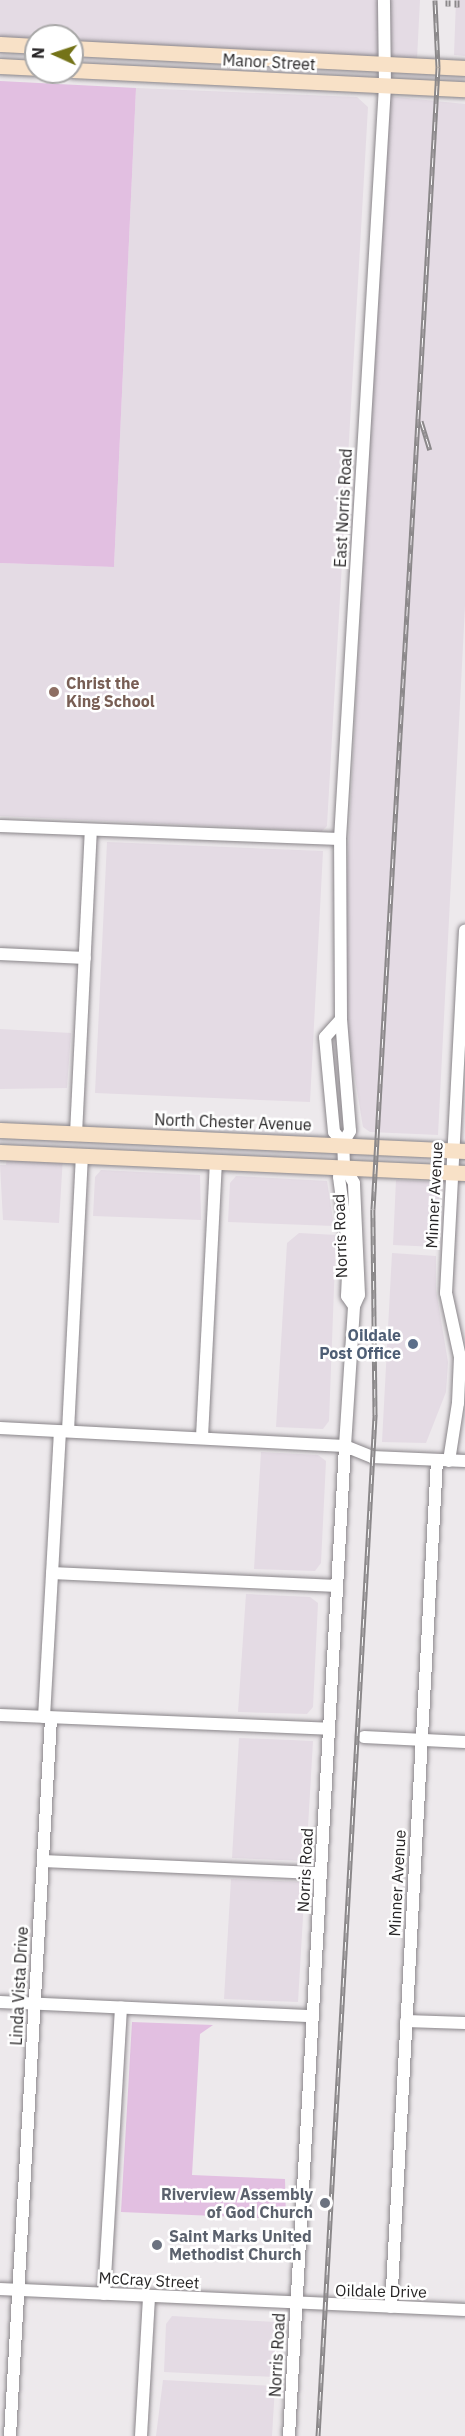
<!DOCTYPE html>
<style>
body{margin:0}
#map{position:relative;width:465px;height:2436px;overflow:hidden;background:#ede9ec;font-family:"IBM Plex Sans",sans-serif}
div>[style]{position:absolute}
.built>*{inset:0;background:#e4dbe4}
.green>*{inset:0;background:#e2bfe1}
.roads{filter:drop-shadow(0 0 2px #8a868a) drop-shadow(0 0 2px #8a868a)}
.minor>*{height:12px;margin:-6px;padding:0 6px;transform-origin:6px;border-radius:6px;background:#fff}
.major>*{height:15px;margin:-7.5px;padding:0 7.5px;transform-origin:7.5px;border-radius:7.5px;background:#f8e1c7}
.rail>*{height:5px;margin-top:-2.5px;transform-origin:0;background:repeating-linear-gradient(90deg,#fff 0 9px,#8b888a 0 18px);box-sizing:border-box;border-block:2px solid #8b888a}
.dots>*{width:16px;height:16px;translate:-50% -50%;box-sizing:border-box;border:3px solid #fff;border-radius:50%}
span{translate:-50% -50%;white-space:nowrap;text-align:center;line-height:1.15;-webkit-text-stroke:5px #fff;paint-order:stroke}
.street-label{font-size:16px;color:#272526}
.education-label{font-size:16px;color:#785e54;font-weight:700}
.left{translate:0 -50%;text-align:left}
.service-label{font-size:16px;color:#4e5e75;font-weight:700}
.right{translate:-100% -50%;text-align:right}
.worship-label{font-size:16px;color:#5b616d;font-weight:700}
.north{position:absolute;left:24px;top:24px;width:60px;height:60px;box-sizing:border-box;background:#fff;border:2px solid #a9a8a8;border-radius:50%;rotate:273deg;font-size:16px;font-weight:700;line-height:24px;text-align:center;color:#272526}
.north::after{content:'';display:block;margin:auto;width:21px;height:27px;background:#747318;clip-path:polygon(50% 0,100% 100%,50% 72%,0 100%)}
</style>
<div id="map">
<div class="built">
<i style="clip-path:polygon(0 0,420px 0,417px 59px,72px 43px,72px 36px,36px 36px,36px 40px,0 37px)"></i>
<i style="clip-path:polygon(456px 0,465px 0,465px 56px,454px 55px)"></i>
<i style="clip-path:polygon(136px 88px,357px 97px,368px 107px,327px 826px,322px 831px,0 816px,0 563px,114px 567px)"></i>
<i style="clip-path:polygon(387px 96px,465px 104px,465px 606px,438px 1135px,370px 1132px,363px 1127px,341px 993px)"></i>
<i style="clip-path:polygon(107px 842px,323px 851px,310px 1102px,95px 1093px)"></i>
<i style="clip-path:polygon(0 1029px,71px 1033px,67px 1088px,0 1089px)"></i>
<i style="clip-path:polygon(7px 1154px,63px 1156px,59px 1223px,3px 1220px,0 1165px,6px 1165px)"></i>
<i style="clip-path:polygon(101px 1170px,200px 1175px,201px 1220px,93px 1216px,95px 1177px)"></i>
<i style="clip-path:polygon(236px 1176px,327px 1181px,334px 1226px,228px 1222px,230px 1183px)"></i>
<i style="clip-path:polygon(396px 1180px,440px 1182px,437px 1247px,393px 1245px)"></i>
<i style="clip-path:polygon(299px 1233px,336px 1235px,329px 1421px,323px 1429px,276px 1427px,287px 1243px)"></i>
<i style="clip-path:polygon(392px 1253px,436px 1256px,436px 1290px,448px 1362px,446px 1392px,426px 1443px,382px 1442px)"></i>
<i style="clip-path:polygon(261px 1452px,318px 1455px,326px 1461px,321px 1563px,315px 1571px,254px 1569px)"></i>
<i style="clip-path:polygon(246px 1594px,310px 1597px,318px 1603px,313px 1707px,307px 1714px,238px 1712px)"></i>
<i style="clip-path:polygon(239px 1738px,313px 1741px,306px 1861px,232px 1858px)"></i>
<i style="clip-path:polygon(231px 1879px,305px 1882px,298px 2002px,224px 1999px)"></i>
<i style="clip-path:polygon(172px 2316px,275px 2322px,275px 2377px,164px 2372px,166px 2324px)"></i>
<i style="clip-path:polygon(163px 2380px,275px 2386px,272px 2436px,156px 2436px)"></i>
</div>
<div class="green">
<i style="clip-path:polygon(0 81px,136px 88px,114px 567px,0 563px)"></i>
<i style="clip-path:polygon(132px 2022px,213px 2025px,200px 2034px,192px 2175px,285px 2179px,286px 2219px,121px 2212px)"></i>
</div>
<div class="roads">
<div class="minor">
<i style="left:0;top:826px;width:340px;rotate:2.2deg"></i>
<i style="left:0;top:954px;width:85px;rotate:2.7deg"></i>
<i style="left:76px;top:1134px;width:304px;rotate:-87.2deg"></i>
<i style="left:343px;top:1143px;width:14px;rotate:-60deg"></i>
<i style="left:350px;top:1131px;width:112px;rotate:-94.6deg"></i>
<i style="left:341px;top:1019px;width:180px;rotate:-90.3deg"></i>
<i style="left:340px;top:839px;width:754px;rotate:-86.58deg"></i>
<i style="left:385px;top:86px;width:86px;rotate:-90.7deg"></i>
<i style="left:344px;top:1166px;width:12px;rotate:114deg"></i>
<i style="left:339px;top:1177px;width:76px;rotate:82.4deg"></i>
<i style="left:349px;top:1252px;width:44px;rotate:92.6deg"></i>
<i style="left:347px;top:1296px;width:12px;rotate:55deg"></i>
<i style="left:0;top:1428px;width:345px;rotate:3deg"></i>
<i style="left:345px;top:1446px;width:29px;rotate:22deg"></i>
<i style="left:372px;top:1457px;width:93px;rotate:2.5deg"></i>
<i style="left:68px;top:1431px;width:276px;rotate:-87.1deg"></i>
<i style="left:202px;top:1437px;width:276px;rotate:-87.1deg"></i>
<i style="left:449px;top:1461px;width:59px;rotate:-81.2deg"></i>
<i style="left:458px;top:1403px;width:46px;rotate:-87.5deg"></i>
<i style="left:460px;top:1357px;width:66px;rotate:-102.3deg"></i>
<i style="left:446px;top:1293px;width:363px;rotate:-87deg"></i>
<i style="left:52px;top:1573px;width:285px;rotate:2.6deg"></i>
<i style="left:0;top:1715px;width:329px;rotate:2.4deg"></i>
<i style="left:44px;top:1717px;width:286px;rotate:-86.8deg"></i>
<i style="left:364px;top:1737px;width:101px;rotate:2.8deg"></i>
<i style="left:43px;top:1861px;width:278px;rotate:2.5deg"></i>
<i style="left:0;top:2002px;width:313px;rotate:2.6deg"></i>
<i style="left:406px;top:2021px;width:59px;rotate:1.9deg"></i>
<i style="left:0;top:2289px;width:465px;rotate:2.6deg"></i>
<i style="left:104px;top:2294px;width:287px;rotate:-86.6deg"></i>
<i style="left:391px;top:2307px;width:848px;rotate:-86.89deg"></i>
<i style="left:10px;top:2436px;width:719px;rotate:-86.73deg"></i>
<i style="left:141px;top:2436px;width:140px;rotate:-86.7deg"></i>
<i style="left:289px;top:2436px;width:992px;rotate:-86.76deg"></i>
<i style="left:345px;top:1446px;width:140px;rotate:-86.3deg"></i>
<i style="left:354px;top:1306px;width:12px;rotate:-66deg"></i>
<i style="left:359px;top:1295px;width:112px;rotate:-92.6deg"></i>
<i style="left:354px;top:1183px;width:20px;rotate:-120deg"></i>
<i style="left:344px;top:1166px;width:23px;rotate:-92deg"></i>
<i style="left:343px;top:1143px;width:14px;rotate:-129deg"></i>
<i style="left:334px;top:1132px;width:95px;rotate:-95.4deg"></i>
<i style="left:325px;top:1037px;width:24px;rotate:-48deg"></i>
</div>
<div class="major">
<i style="left:0;top:44px;width:36px;rotate:3deg"></i>
<i style="left:72px;top:48px;width:394px;rotate:2.9deg"></i>
<i style="left:0;top:66px;width:36px;rotate:3deg"></i>
<i style="left:72px;top:70px;width:393px;rotate:2.8deg"></i>
<i style="left:0;top:1130px;width:465px;rotate:2.6deg"></i>
<i style="left:0;top:1152px;width:465px;rotate:2.6deg"></i>
</div>
</div>
<div class="rail">
<i style="left:448px;top:6px;width:6px;rotate:-90deg"></i>
<i style="left:457px;top:7px;width:7px;rotate:-90deg"></i>
<i style="left:421px;top:421px;width:30px;rotate:73deg"></i>
<i style="left:318px;top:2436px;width:1023px;rotate:-86.8deg"></i>
<i style="left:375px;top:1415px;width:206px;rotate:-90.6deg"></i>
<i style="left:373px;top:1209px;width:1144px;rotate:-86.74deg"></i>
<i style="left:438px;top:67px;width:67px;rotate:-92.6deg"></i>
</div>
<div class="dots">
<i style="left:54px;top:692px;background:#8d6e63"></i>
<i style="left:413px;top:1344px;background:#5c6f8a"></i>
<i style="left:325px;top:2203px;background:#6b7280"></i>
<i style="left:157px;top:2245px;background:#6b7280"></i>
</div>
<div class="street-label">
<span style="left:269px;top:62px;rotate:3deg">Manor Street</span>
<span style="left:343px;top:508px;rotate:-87deg">East Norris Road</span>
<span style="left:233px;top:1122px;rotate:2deg">North Chester Avenue</span>
<span style="left:434px;top:1195px;rotate:-87deg">Minner Avenue</span>
<span style="left:340px;top:1236px;rotate:-92deg">Norris Road</span>
<span style="left:305px;top:1870px;rotate:-87deg">Norris Road</span>
<span style="left:397px;top:1883px;rotate:-87deg">Minner Avenue</span>
<span style="left:19px;top:1986px;rotate:-87deg">Linda Vista Drive</span>
<span style="left:149px;top:2280px;rotate:3deg">McCray Street</span>
<span style="left:381px;top:2291px;rotate:1deg">Oildale Drive</span>
<span style="left:277px;top:2355px;rotate:-87deg">Norris Road</span>
</div>
<div class="education-label">
<span class="left" style="left:66px;top:692px">Christ the<br>King School</span>
</div>
<div class="service-label">
<span class="right" style="left:401px;top:1344px">Oildale<br>Post Office</span>
</div>
<div class="worship-label">
<span class="right" style="left:313px;top:2203px">Riverview Assembly<br>of God Church</span>
<span class="left" style="left:169px;top:2245px">Saint Marks United<br>Methodist Church</span>
</div>
<div class="north">N</div>
</div>
